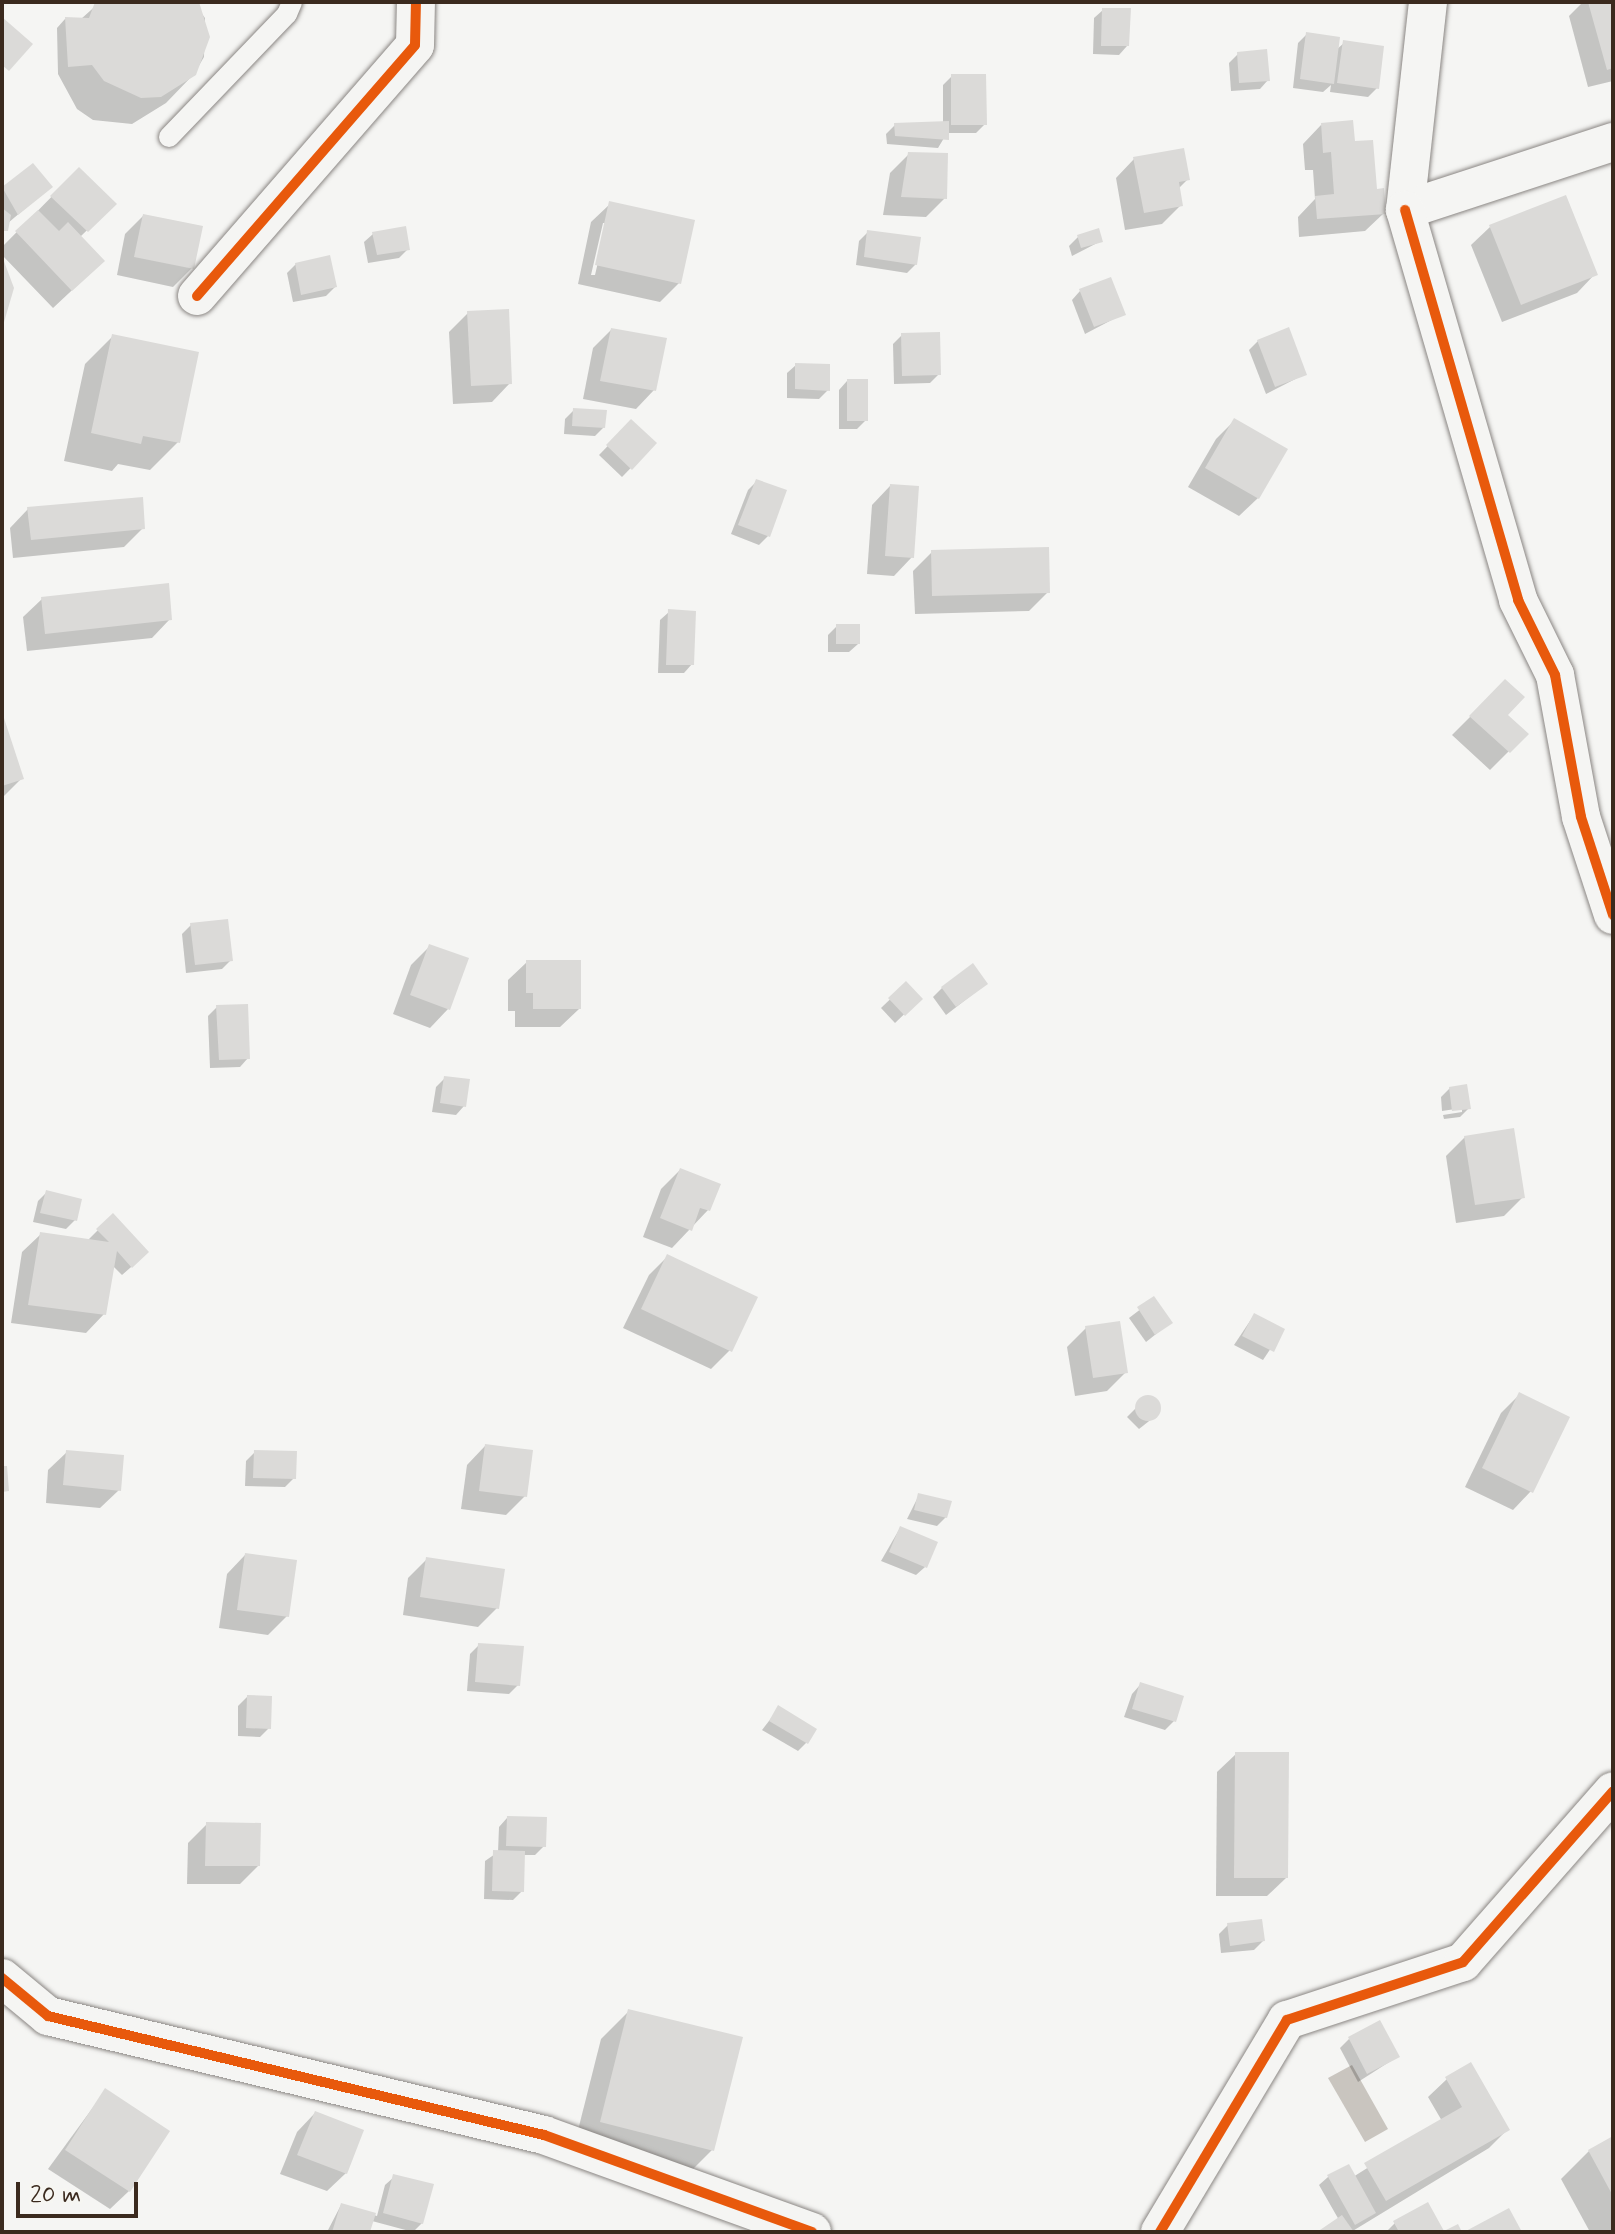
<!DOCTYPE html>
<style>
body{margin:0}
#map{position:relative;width:1615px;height:2234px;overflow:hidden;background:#f5f5f3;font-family:Mynerve,sans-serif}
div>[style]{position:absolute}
.water>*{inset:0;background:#c9c5bf}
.shadow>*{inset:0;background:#0003}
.building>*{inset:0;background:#dbdad8}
.round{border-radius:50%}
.roads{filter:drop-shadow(0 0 2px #8a8683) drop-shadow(0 0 2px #8a8683)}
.lane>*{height:20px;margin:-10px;padding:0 10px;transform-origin:10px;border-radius:10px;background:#f5f5f3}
.street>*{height:38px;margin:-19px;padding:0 19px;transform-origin:19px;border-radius:19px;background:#f5f5f3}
.cycleway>*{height:10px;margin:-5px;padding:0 5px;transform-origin:5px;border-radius:5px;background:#e8590c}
span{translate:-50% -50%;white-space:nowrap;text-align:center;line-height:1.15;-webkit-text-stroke:6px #f6f6f2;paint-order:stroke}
.frame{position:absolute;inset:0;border:4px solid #3b2a1e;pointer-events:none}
.scale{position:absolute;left:16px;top:2182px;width:122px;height:36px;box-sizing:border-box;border:4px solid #3b2a1e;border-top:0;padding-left:10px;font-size:24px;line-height:28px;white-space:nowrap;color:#3b2a1e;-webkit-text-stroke:6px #f6f6f2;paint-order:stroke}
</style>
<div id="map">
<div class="water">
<i style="clip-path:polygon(1352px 2065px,1388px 2129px,1365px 2142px,1328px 2078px)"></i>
</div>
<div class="shadow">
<i style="clip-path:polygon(100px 2px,193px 2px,205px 18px,204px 57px,194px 74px,166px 103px,132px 124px,93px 120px,77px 109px,58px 74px,57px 28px,65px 19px,81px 19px)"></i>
<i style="clip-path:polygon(1583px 2px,1613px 2px,1613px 81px,1588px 87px,1569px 16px)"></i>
<i style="clip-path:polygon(1103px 10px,1127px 46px,1119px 55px,1093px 54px,1094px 18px)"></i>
<i style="clip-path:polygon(1307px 34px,1336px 50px,1344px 43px,1377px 88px,1368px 97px,1330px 92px,1331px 85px,1323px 92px,1293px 88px,1298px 43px)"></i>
<i style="clip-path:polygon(1238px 54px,1268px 80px,1260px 89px,1231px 91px,1229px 63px)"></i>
<i style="clip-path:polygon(952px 76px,985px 124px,976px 133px,947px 133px,938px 148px,887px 144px,886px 134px,895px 125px,943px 123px,943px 85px)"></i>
<i style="clip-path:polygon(1321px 125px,1353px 143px,1375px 191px,1384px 213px,1365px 231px,1299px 237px,1298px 217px,1315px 199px,1313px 170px,1305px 170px,1303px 144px)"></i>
<i style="clip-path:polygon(909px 154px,945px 198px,926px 217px,883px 215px,890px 173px)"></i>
<i style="clip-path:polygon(1134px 159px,1188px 179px,1178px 189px,1181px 205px,1162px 224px,1125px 230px,1116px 178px)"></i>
<i style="clip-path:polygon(33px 165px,41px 195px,8px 223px,2px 234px,2px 190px)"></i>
<i style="clip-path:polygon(79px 169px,114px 204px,80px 237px,84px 279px,53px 308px,2px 255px,2px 247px)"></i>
<i style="clip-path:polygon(evenodd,610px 204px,679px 283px,660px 302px,578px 284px,591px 222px,610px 204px,603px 223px,607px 223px,595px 275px,591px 275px,603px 223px)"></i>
<i style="clip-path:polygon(143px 216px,192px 268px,173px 287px,117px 275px,125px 234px)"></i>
<i style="clip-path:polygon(1490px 227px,1595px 274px,1577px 293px,1502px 322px,1471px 245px)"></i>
<i style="clip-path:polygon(868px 232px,916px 264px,907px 273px,856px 265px,859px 241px)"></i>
<i style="clip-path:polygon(373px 234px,408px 249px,399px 258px,368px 263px,364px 242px)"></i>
<i style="clip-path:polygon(1078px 237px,1101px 241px,1072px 256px,1069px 246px)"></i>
<i style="clip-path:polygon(296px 264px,335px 287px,326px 296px,293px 302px,287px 273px)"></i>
<i style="clip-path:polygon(1080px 291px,1123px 314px,1085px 334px,1072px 300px)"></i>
<i style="clip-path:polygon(468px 313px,510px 383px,492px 402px,453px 404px,449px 332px)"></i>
<i style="clip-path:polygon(611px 330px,654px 390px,636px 409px,583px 399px,593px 348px)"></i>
<i style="clip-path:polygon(902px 335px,939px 374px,930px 383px,894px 384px,893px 344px)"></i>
<i style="clip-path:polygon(113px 336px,178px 442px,150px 470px,118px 464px,112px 471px,64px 461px,85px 364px)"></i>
<i style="clip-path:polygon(1258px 341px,1305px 374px,1266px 394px,1249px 350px)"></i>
<i style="clip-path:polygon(796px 365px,828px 390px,819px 399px,787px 398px,787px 373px)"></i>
<i style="clip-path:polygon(847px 381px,866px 420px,857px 429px,839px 429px,839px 390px)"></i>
<i style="clip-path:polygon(574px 410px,604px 427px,595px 436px,564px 434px,565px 419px)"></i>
<i style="clip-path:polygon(1234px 421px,1258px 498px,1239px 516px,1188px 487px,1216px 439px)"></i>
<i style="clip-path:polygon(631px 422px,655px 443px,622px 477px,599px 455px)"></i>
<i style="clip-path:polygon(757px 481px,768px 536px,759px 545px,731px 534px,748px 490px)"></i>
<i style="clip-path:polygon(890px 486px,912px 557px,894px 576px,867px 574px,872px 505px)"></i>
<i style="clip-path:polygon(28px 509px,143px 528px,124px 547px,13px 558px,10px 528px)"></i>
<i style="clip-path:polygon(932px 552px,1048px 592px,1029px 611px,915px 614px,913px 571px)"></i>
<i style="clip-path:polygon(42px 599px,170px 619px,152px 638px,27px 651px,23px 617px)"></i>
<i style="clip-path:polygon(669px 612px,692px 664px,684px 673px,658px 673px,660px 620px)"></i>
<i style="clip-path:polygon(837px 626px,858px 644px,849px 652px,828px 652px,828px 635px)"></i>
<i style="clip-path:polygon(1505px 682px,1505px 715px,1526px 734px,1490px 770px,1452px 735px)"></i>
<i style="clip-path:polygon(2px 717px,21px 779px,2px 798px)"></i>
<i style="clip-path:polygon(191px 925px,231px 960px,222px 969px,186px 973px,182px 934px)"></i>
<i style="clip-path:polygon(430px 946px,448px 1009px,430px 1028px,393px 1014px,411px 965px)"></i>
<i style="clip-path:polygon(527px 962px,579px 1009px,560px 1027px,515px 1027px,515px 1011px,508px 1011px,508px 980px)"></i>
<i style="clip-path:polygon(906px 984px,920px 999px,895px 1023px,881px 1008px)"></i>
<i style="clip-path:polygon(986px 984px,946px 1015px,933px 997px,942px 988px)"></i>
<i style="clip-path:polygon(217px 1007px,248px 1058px,240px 1067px,210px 1068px,208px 1016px)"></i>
<i style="clip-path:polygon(445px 1078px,464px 1106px,456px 1115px,432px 1112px,436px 1087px)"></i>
<i style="clip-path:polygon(1450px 1088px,1469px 1108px,1460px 1117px,1444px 1119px,1443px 1115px,1462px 1112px,1462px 1108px,1442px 1111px,1441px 1097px)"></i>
<i style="clip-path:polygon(1465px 1137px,1523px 1197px,1504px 1216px,1456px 1223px,1446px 1156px)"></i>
<i style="clip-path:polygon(680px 1170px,708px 1210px,672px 1248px,643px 1237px,661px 1189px)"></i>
<i style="clip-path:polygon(47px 1192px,75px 1220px,66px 1229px,33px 1222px,38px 1201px)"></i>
<i style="clip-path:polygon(98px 1230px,138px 1261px,122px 1275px,112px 1265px,104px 1314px,86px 1333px,11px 1323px,22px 1252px,41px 1234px,87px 1241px)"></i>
<i style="clip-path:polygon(668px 1256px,730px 1350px,711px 1369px,623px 1328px,649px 1275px)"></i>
<i style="clip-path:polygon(1154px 1299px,1170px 1323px,1146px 1342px,1129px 1318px)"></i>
<i style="clip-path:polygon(1254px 1315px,1283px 1330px,1263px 1360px,1234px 1345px)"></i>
<i style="clip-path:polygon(1086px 1328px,1126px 1372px,1107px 1391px,1075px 1396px,1067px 1347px)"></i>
<i style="clip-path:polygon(1520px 1394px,1531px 1491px,1513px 1510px,1465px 1487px,1501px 1413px)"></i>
<i style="clip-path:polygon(1146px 1398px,1157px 1400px,1158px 1414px,1139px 1429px,1127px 1417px)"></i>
<i style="clip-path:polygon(485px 1446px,525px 1496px,506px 1515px,461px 1509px,467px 1465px)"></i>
<i style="clip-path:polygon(67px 1452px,119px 1490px,100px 1508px,46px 1503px,48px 1470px)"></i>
<i style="clip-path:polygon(255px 1452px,294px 1478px,285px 1487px,245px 1486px,246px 1461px)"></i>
<i style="clip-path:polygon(919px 1495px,946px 1517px,937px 1526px,907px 1519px)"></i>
<i style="clip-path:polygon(900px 1528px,925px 1567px,916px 1575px,881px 1561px)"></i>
<i style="clip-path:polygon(245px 1555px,287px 1616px,268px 1635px,219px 1628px,227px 1574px)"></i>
<i style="clip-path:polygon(427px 1559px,497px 1608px,478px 1627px,403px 1615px,408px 1578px)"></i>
<i style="clip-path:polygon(479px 1645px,518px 1685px,509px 1694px,467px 1691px,470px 1654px)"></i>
<i style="clip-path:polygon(1140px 1685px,1174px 1721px,1165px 1730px,1124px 1717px,1132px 1694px)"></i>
<i style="clip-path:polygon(247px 1697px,269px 1728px,260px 1737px,238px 1736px,238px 1706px)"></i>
<i style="clip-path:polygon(779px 1708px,807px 1742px,798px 1751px,762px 1730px)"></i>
<i style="clip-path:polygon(1236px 1754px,1286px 1878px,1267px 1896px,1216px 1896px,1217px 1772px)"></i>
<i style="clip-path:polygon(507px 1818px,544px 1846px,535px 1855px,523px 1855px,522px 1891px,513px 1900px,484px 1899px,485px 1861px,498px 1852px,499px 1827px)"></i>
<i style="clip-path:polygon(207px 1824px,258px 1866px,240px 1884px,187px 1884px,188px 1843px)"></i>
<i style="clip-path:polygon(1228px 1925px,1263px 1941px,1254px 1950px,1221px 1953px,1219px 1934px)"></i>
<i style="clip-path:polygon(629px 2011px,712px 2150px,684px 2178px,573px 2150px,601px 2039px)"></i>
<i style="clip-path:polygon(1349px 2039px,1397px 2057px,1358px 2082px,1340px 2048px)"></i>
<i style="clip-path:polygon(1447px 2079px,1507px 2130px,1489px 2148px,1351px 2232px,1321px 2232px,1339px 2220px,1319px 2185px,1328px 2177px,1353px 2177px,1442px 2121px,1428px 2097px)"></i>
<i style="clip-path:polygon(105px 2091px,129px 2191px,110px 2209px,48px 2169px)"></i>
<i style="clip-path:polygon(315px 2113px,346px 2173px,327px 2191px,280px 2174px,297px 2132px)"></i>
<i style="clip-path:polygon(1613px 2138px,1613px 2232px,1590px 2232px,1561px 2179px,1589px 2151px)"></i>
<i style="clip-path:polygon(394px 2177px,422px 2223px,413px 2232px,372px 2221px,368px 2232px,327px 2232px,341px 2205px,377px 2216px,385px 2185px)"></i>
<i style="clip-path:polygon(1395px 2223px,1442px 2232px,1386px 2232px)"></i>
</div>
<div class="building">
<i style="clip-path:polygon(95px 2px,199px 2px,210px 37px,196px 75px,161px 97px,141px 98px,104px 81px,92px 65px,68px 67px,65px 17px,89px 18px)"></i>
<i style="clip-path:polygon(1588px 2px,1613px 2px,1613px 68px,1607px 70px)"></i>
<i style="clip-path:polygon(1102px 8px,1131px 8px,1129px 46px,1101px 46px)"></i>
<i style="clip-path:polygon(2px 17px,33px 44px,9px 71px,2px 65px)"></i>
<i style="clip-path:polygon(1306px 32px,1340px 37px,1334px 84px,1300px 79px)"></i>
<i style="clip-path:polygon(1343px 40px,1384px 46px,1379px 89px,1337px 83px)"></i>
<i style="clip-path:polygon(1267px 49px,1270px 81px,1239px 83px,1237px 52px)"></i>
<i style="clip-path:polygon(951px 74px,986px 74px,987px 125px,951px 125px)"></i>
<i style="clip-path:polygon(1353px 120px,1355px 141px,1373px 140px,1377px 189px,1384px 188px,1386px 214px,1317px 219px,1315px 196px,1334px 194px,1331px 152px,1323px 153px,1321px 123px)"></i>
<i style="clip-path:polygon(949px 121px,949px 140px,895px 136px,894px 123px)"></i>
<i style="clip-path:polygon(1184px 148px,1190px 180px,1179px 182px,1183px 206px,1144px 213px,1133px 157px)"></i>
<i style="clip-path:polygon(908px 152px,948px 153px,947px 199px,901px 197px)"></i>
<i style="clip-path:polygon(33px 163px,53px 187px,18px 215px,2px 187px)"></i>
<i style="clip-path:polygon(79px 167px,117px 204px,88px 232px,50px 196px)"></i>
<i style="clip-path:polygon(1566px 195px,1598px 275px,1521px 305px,1489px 225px)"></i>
<i style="clip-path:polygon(609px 201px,695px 220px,681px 284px,595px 265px)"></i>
<i style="clip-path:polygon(2px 208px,11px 215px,8px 231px,2px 231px)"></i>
<i style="clip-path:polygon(38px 210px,59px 231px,68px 222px,105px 261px,72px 291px,15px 231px)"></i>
<i style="clip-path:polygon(143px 214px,203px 226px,194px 269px,134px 257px)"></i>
<i style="clip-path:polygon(406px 226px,410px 250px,377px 255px,372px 232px)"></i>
<i style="clip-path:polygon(1099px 228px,1103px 242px,1081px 248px,1077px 235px)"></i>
<i style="clip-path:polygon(867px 230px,921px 237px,917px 265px,864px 257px)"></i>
<i style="clip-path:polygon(330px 255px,337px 287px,301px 295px,295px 263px)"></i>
<i style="clip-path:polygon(2px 256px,14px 288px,2px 329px)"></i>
<i style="clip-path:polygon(1111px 277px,1126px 315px,1094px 327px,1079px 289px)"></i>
<i style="clip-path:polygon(509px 309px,512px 384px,471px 386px,467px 311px)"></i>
<i style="clip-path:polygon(1289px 327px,1307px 375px,1275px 387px,1257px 340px)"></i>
<i style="clip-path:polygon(611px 328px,667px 338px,656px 391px,600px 381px)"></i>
<i style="clip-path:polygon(940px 332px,941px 375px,902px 376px,901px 333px)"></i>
<i style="clip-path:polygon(112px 334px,199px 352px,180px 443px,143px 436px,141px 444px,91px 433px)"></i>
<i style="clip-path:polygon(795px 363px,830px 364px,830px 391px,795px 389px)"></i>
<i style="clip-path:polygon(847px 379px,868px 379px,868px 421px,847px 421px)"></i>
<i style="clip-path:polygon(573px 408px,607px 410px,605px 428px,572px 426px)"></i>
<i style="clip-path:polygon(1234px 418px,1288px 449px,1259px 499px,1205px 468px)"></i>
<i style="clip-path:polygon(631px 419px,657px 443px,632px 470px,606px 445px)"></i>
<i style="clip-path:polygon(756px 479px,787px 490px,770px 537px,738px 525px)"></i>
<i style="clip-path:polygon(890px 484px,919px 486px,914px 558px,885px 556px)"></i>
<i style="clip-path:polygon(143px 497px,145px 529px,31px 540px,27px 507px)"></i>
<i style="clip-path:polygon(1049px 547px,1050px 593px,932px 596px,931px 550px)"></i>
<i style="clip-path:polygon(169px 583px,172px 620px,45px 634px,41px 597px)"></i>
<i style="clip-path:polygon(668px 609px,696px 611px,694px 665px,666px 665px)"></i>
<i style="clip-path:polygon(836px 624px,860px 624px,860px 644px,836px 644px)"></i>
<i style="clip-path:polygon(1505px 679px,1525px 697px,1508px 715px,1529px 734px,1510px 753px,1469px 716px)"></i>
<i style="clip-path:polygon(2px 712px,24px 779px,2px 786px)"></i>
<i style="clip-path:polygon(228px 919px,233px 961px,195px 965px,190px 923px)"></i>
<i style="clip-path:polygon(429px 944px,469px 958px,450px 1010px,410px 995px)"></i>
<i style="clip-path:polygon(526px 960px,581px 960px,581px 1009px,533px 1009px,533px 993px,526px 993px)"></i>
<i style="clip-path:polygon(973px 963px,988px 984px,956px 1007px,941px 987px)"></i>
<i style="clip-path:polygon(906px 981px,923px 999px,905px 1016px,888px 998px)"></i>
<i style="clip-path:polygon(248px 1004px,250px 1059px,219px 1060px,216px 1005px)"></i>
<i style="clip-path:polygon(444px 1076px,470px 1079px,466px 1107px,440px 1103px)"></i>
<i style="clip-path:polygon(1467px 1084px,1471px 1109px,1452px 1111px,1449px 1087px)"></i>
<i style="clip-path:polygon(1514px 1128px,1525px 1198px,1475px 1205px,1464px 1136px)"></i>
<i style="clip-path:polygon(680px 1168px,721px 1184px,710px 1211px,700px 1208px,692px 1231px,660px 1218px)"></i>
<i style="clip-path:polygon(46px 1190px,82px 1199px,77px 1221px,40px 1213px)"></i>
<i style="clip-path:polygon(113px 1213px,149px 1252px,132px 1268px,117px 1251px,106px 1315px,28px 1305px,40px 1232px,109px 1242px,96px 1229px)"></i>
<i style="clip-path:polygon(667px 1254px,758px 1297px,732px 1352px,641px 1309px)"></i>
<i style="clip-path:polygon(1154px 1296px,1173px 1323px,1155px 1335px,1137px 1307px)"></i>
<i style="clip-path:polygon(1254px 1313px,1285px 1329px,1274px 1352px,1242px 1336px)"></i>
<i style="clip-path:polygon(1120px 1321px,1128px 1373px,1093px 1378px,1085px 1326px)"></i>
<i style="clip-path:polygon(1519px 1392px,1570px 1417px,1533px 1493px,1482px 1468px)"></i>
<i class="round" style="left:1135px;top:1395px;width:26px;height:26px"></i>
<i style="clip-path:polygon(485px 1444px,533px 1450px,527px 1497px,479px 1491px)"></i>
<i style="clip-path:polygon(66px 1450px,124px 1455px,121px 1491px,63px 1485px)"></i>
<i style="clip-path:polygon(254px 1450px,297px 1451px,296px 1479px,253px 1478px)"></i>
<i style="clip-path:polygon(2px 1466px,7px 1466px,9px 1491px,2px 1492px)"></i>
<i style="clip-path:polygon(918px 1493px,952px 1501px,947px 1518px,914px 1510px)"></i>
<i style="clip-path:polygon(900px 1526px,938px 1542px,927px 1568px,889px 1552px)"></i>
<i style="clip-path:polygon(245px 1553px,297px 1560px,289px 1617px,237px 1610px)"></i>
<i style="clip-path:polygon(426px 1557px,505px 1569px,499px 1609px,420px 1597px)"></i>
<i style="clip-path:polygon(478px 1643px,524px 1646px,520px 1686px,475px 1682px)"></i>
<i style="clip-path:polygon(1140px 1682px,1184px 1696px,1176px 1722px,1132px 1709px)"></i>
<i style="clip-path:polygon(247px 1695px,272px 1696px,271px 1729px,246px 1728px)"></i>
<i style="clip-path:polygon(778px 1705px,817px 1729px,808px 1744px,769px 1721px)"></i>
<i style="clip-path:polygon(1235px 1752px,1289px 1752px,1288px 1878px,1234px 1878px)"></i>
<i style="clip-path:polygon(507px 1816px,547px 1817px,546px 1847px,506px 1846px)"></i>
<i style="clip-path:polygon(206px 1822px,261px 1823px,260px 1866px,205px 1866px)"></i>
<i style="clip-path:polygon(493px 1850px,525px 1851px,524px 1892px,492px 1891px)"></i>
<i style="clip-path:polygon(1262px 1919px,1265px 1941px,1230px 1946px,1227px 1923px)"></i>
<i style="clip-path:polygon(628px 2009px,743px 2037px,714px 2151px,600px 2122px)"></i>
<i style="clip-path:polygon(1380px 2020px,1400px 2057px,1367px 2074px,1348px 2037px)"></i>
<i style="clip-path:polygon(1471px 2062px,1510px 2130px,1386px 2201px,1364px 2163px,1462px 2107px,1445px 2077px)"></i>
<i style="clip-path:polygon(105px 2088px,170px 2131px,130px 2192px,65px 2150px)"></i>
<i style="clip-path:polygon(315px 2111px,364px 2130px,347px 2174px,297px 2155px)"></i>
<i style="clip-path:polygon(1613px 2136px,1613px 2196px,1588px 2150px)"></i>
<i style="clip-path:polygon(1349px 2164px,1376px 2213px,1355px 2225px,1327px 2175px)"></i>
<i style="clip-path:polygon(393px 2174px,434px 2184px,423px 2224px,383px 2213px)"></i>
<i style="clip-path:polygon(1428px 2202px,1444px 2231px,1458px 2224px,1462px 2232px,1399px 2232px,1393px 2221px)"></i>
<i style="clip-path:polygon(341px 2203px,376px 2213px,370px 2232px,332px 2232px)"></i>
<i style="clip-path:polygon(1509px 2208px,1522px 2232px,1464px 2232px)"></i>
<i style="clip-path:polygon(1342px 2215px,1354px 2232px,1317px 2232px)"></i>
</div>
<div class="roads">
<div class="lane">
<i style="left:169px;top:137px;width:170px;rotate:-46.2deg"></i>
<i style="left:287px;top:14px;width:13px;rotate:-67deg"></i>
</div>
<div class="street">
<i style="left:1428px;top:2px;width:209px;rotate:96.3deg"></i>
<i style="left:1405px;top:210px;width:219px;rotate:-18.1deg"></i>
<i style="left:1405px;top:210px;width:406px;rotate:73.8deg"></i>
<i style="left:1518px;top:600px;width:84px;rotate:63.7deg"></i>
<i style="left:1555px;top:675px;width:144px;rotate:79.6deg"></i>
<i style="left:1581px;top:817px;width:103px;rotate:71.9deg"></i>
<i style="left:197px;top:296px;width:332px;rotate:-49deg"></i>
<i style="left:415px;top:45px;width:43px;rotate:-88.7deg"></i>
<i style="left:2px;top:1978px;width:60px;rotate:39.6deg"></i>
<i style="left:48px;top:2016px;width:510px;rotate:13.49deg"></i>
<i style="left:544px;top:2135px;width:285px;rotate:19.9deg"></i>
<i style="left:1160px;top:2232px;width:247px;rotate:-59.1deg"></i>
<i style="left:1287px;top:2020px;width:185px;rotate:-18.2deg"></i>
<i style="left:1463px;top:1962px;width:227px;rotate:-48.7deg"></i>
</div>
</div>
<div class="cycleway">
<i style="left:1405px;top:210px;width:406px;rotate:73.8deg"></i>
<i style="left:1518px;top:600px;width:84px;rotate:63.7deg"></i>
<i style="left:1555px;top:675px;width:144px;rotate:79.6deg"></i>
<i style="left:1581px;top:817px;width:103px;rotate:71.9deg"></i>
<i style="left:197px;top:296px;width:332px;rotate:-49deg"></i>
<i style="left:415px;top:45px;width:43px;rotate:-88.7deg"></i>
<i style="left:2px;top:1978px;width:60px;rotate:39.6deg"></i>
<i style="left:48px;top:2016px;width:510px;rotate:13.49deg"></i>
<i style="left:544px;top:2135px;width:285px;rotate:19.9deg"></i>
<i style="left:1160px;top:2232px;width:247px;rotate:-59.1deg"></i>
<i style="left:1287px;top:2020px;width:185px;rotate:-18.2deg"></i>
<i style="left:1463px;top:1962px;width:227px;rotate:-48.7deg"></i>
</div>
<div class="frame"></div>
<div class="scale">20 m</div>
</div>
